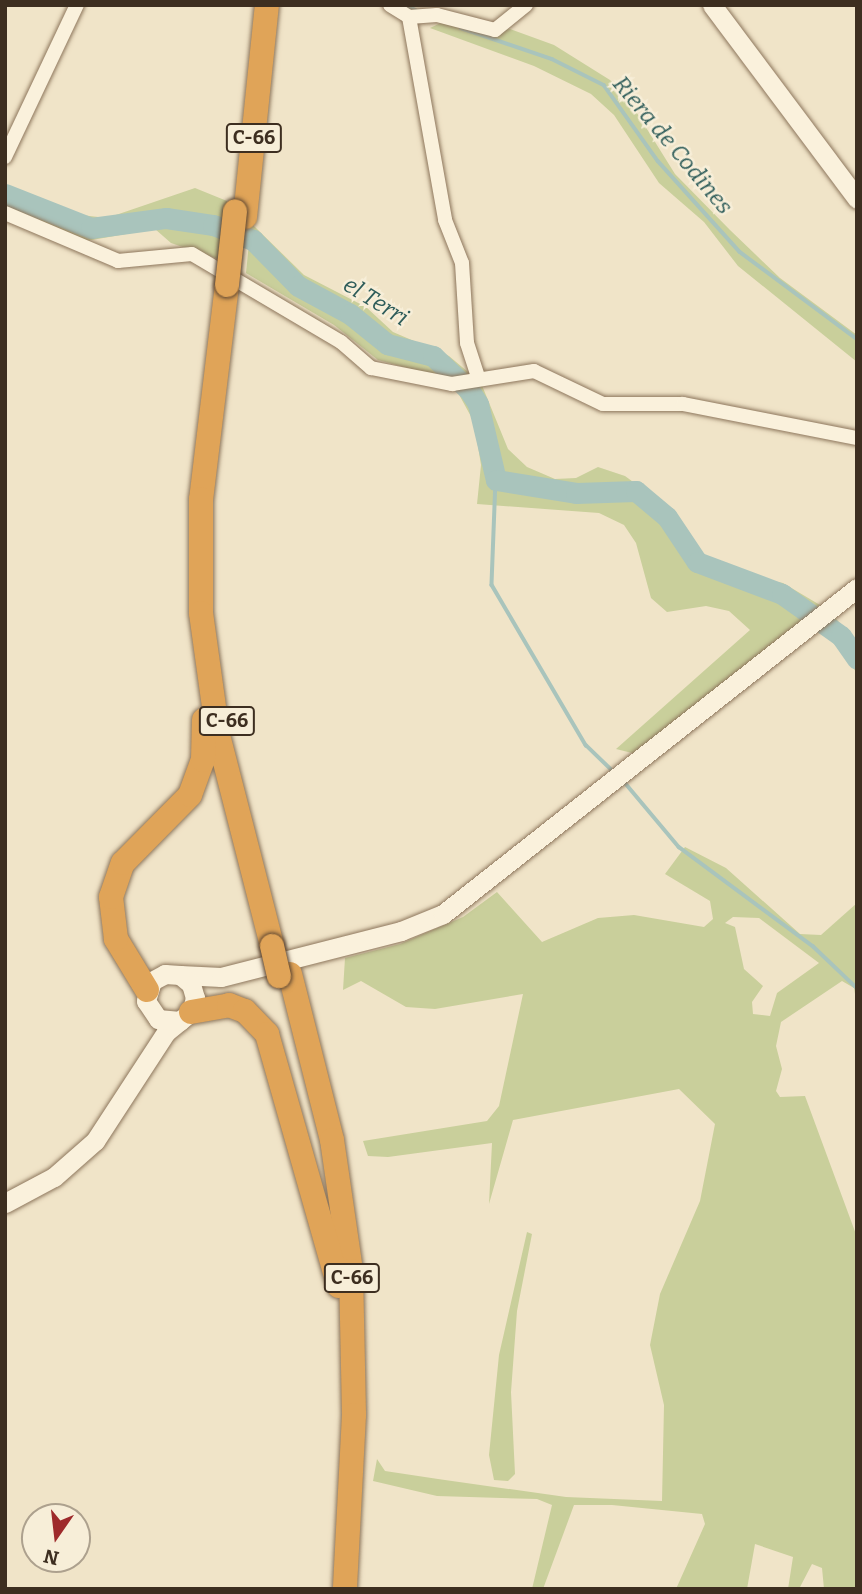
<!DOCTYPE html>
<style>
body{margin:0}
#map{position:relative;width:862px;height:1594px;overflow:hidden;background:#f0e4c8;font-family:Bitter,serif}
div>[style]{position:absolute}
.green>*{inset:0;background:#c9cf9b}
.stream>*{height:3.5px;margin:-1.75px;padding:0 1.75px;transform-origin:1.75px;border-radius:1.75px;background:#a9c4bc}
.river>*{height:21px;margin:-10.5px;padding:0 10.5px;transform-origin:10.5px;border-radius:10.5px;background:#a9c4bc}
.roads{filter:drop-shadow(0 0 2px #8d765c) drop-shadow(0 0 2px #8d765c)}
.street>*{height:14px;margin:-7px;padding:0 7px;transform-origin:7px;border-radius:7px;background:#faf1dc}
.secondary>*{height:19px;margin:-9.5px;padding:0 9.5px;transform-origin:9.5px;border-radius:9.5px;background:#faf1dc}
.highway>*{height:24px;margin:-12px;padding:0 12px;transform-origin:12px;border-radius:12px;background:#e0a458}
.bridges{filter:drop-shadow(0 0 2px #5b4430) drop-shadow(0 0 2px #5b4430)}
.highway-bridge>*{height:24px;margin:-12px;padding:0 12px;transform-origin:12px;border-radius:12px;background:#e0a458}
span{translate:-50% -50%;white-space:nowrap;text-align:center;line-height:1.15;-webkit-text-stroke:5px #f7eed8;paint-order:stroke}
.shield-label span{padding:2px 5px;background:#f7eed8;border:2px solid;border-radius:5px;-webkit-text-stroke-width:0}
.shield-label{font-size:19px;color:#3d2e20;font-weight:700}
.water-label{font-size:23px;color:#2f5d5a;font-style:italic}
.frame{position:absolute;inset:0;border:7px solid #3d2e20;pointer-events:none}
.north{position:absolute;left:21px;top:1503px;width:70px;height:70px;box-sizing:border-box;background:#f7eed8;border:2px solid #ada18e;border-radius:50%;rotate:194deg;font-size:19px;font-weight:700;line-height:28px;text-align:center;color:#3d2e20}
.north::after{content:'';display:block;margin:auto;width:24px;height:32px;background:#9e2a2b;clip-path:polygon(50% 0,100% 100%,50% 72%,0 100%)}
</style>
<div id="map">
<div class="green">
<i style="clip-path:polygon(449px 19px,495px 32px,510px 29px,554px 45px,610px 80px,627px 97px,675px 174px,730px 230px,780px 278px,857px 335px,857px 362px,738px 266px,704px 222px,659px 183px,614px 115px,591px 94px,534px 66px,430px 28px)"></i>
<i style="clip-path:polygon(195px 188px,227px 201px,221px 260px,171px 243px,155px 229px,86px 241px,5px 209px,5px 189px,55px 212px,107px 218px)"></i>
<i style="clip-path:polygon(251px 223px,304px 275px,366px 307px,393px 332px,449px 356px,481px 383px,508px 449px,527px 467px,555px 479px,576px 478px,598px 467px,625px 476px,674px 512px,701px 556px,731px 573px,783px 583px,820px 605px,640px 755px,616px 749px,750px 630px,729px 611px,706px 606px,667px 612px,651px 598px,636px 543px,624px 525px,599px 513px,477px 504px,481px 465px,474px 422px,451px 380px,378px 360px,334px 325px,246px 273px)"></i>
<i style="clip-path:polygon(833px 615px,857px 644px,857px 673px,820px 625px)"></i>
<i style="clip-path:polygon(evenodd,685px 847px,726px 868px,800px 934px,821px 935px,857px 903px,857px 1006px,854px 988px,842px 981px,781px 1022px,776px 1046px,782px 1069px,776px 1091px,780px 1097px,805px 1096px,857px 1237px,857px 1589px,824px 1589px,822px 1568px,812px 1564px,799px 1589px,788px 1589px,793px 1557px,755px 1544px,747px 1589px,676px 1589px,705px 1524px,702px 1514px,612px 1505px,574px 1505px,543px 1589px,532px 1589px,552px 1505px,537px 1499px,437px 1496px,373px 1481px,377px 1459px,385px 1471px,438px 1479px,566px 1497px,662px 1501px,664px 1405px,650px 1345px,660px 1294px,700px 1201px,715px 1124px,679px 1089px,513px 1120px,489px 1204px,492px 1143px,388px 1157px,368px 1156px,363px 1141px,487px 1121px,499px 1106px,523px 994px,435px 1009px,406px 1007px,361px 981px,343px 990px,345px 958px,400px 944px,463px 917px,497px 892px,542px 942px,598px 918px,634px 915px,704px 927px,713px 919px,710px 901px,665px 874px,685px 847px,733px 917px,759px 918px,819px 963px,777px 993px,770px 1016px,753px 1014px,752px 1002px,763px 986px,744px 969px,735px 927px,725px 923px,733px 917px)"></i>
<i style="clip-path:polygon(527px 1232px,532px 1234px,517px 1311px,511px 1392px,515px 1474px,508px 1481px,494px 1480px,489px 1455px,499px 1355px)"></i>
</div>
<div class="stream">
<i style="left:406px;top:5px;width:11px;rotate:27deg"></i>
<i style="left:461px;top:28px;width:96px;rotate:18.8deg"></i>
<i style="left:552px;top:59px;width:58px;rotate:26.6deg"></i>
<i style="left:604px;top:85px;width:93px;rotate:54.6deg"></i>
<i style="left:658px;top:161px;width:122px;rotate:48deg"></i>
<i style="left:740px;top:252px;width:146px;rotate:36.6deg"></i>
<i style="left:496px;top:480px;width:105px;rotate:92.2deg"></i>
<i style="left:492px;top:585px;width:186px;rotate:59.6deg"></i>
<i style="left:586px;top:745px;width:39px;rotate:44deg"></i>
<i style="left:622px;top:779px;width:89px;rotate:50deg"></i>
<i style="left:679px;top:847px;width:167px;rotate:36.5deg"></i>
<i style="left:813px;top:946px;width:61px;rotate:43.7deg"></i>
</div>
<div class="river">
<i style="left:5px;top:194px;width:92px;rotate:21.6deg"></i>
<i style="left:91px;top:228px;width:76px;rotate:-7.6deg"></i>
<i style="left:166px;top:218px;width:48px;rotate:8.5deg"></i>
<i style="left:213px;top:225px;width:43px;rotate:20.6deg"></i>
<i style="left:253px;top:240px;width:64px;rotate:45.6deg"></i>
<i style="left:298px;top:286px;width:59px;rotate:28.3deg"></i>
<i style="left:350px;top:314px;width:48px;rotate:39deg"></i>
<i style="left:387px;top:344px;width:48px;rotate:14.6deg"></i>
<i style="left:433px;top:356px;width:50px;rotate:43.4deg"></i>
<i style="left:469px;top:390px;width:17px;rotate:57deg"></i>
<i style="left:478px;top:404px;width:78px;rotate:76.7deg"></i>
<i style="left:496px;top:480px;width:81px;rotate:9.2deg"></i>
<i style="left:576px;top:493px;width:60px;rotate:-1.9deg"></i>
<i style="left:636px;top:491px;width:40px;rotate:40deg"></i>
<i style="left:667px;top:517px;width:54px;rotate:56.3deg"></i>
<i style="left:697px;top:562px;width:91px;rotate:20.6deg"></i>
<i style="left:782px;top:594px;width:72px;rotate:35.4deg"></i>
<i style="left:841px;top:636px;width:28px;rotate:55deg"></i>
</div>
<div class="roads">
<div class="street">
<i style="left:390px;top:5px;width:22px;rotate:32deg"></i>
<i style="left:409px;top:17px;width:28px;rotate:-4deg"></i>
<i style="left:437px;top:15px;width:60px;rotate:14.5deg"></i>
<i style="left:495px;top:30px;width:40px;rotate:-39deg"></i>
<i style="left:409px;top:17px;width:206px;rotate:79.9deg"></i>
<i style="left:445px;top:220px;width:46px;rotate:68.4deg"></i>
<i style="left:462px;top:263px;width:80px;rotate:86.4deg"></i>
<i style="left:467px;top:343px;width:36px;rotate:72deg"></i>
<i style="left:5px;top:157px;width:168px;rotate:-64.7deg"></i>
<i style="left:5px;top:213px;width:123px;rotate:23deg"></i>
<i style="left:118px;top:261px;width:74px;rotate:-5.4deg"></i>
<i style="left:192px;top:254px;width:173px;rotate:30.6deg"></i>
<i style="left:341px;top:342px;width:40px;rotate:41deg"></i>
<i style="left:371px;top:368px;width:83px;rotate:11.2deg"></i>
<i style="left:452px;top:384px;width:83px;rotate:-9deg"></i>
<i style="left:534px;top:371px;width:76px;rotate:25.6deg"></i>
<i style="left:603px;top:404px;width:80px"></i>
<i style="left:683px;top:404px;width:177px;rotate:11.1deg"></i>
</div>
<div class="secondary">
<i style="left:712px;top:5px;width:242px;rotate:53.2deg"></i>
<i style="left:180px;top:975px;width:41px;rotate:2.8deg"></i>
<i style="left:221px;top:977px;width:186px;rotate:-14.3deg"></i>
<i style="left:401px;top:931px;width:45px;rotate:-22deg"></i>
<i style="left:443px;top:914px;width:527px;rotate:-38.22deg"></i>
<i style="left:5px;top:1203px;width:55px;rotate:-28deg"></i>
<i style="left:54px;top:1177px;width:55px;rotate:-41.3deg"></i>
<i style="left:95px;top:1141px;width:130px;rotate:-56.9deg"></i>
<i style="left:166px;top:1032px;width:32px;rotate:-39deg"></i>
<i style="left:191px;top:1012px;width:15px;rotate:-74deg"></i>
<i style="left:195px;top:998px;width:15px;rotate:-106deg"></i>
<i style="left:191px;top:984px;width:14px;rotate:-141deg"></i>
<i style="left:180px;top:975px;width:15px;rotate:-176deg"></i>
<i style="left:165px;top:974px;width:15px;rotate:152deg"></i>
<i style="left:152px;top:981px;width:21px;rotate:107deg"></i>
<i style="left:146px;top:1001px;width:22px;rotate:56deg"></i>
<i style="left:158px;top:1019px;width:22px;rotate:5deg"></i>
</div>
<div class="highway">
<i style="left:245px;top:217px;width:213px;rotate:-84.1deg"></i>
<i style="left:227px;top:285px;width:216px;rotate:96.9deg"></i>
<i style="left:201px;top:499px;width:114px;rotate:90deg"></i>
<i style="left:201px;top:613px;width:123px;rotate:82.1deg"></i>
<i style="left:218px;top:735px;width:218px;rotate:75.6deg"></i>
<i style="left:290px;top:974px;width:171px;rotate:75.8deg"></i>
<i style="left:332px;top:1140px;width:132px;rotate:81.7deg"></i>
<i style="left:351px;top:1271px;width:144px;rotate:88.8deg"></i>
<i style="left:354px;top:1415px;width:174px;rotate:93deg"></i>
<i style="left:147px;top:990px;width:60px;rotate:-121.3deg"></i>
<i style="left:116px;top:939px;width:42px;rotate:-96.8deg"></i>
<i style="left:111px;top:897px;width:36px;rotate:-71deg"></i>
<i style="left:123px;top:863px;width:95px;rotate:-45.4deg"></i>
<i style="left:190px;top:795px;width:37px;rotate:-70deg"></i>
<i style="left:203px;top:760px;width:40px;rotate:-88.6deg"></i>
<i style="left:191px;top:1012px;width:39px;rotate:-10deg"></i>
<i style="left:229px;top:1005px;width:17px;rotate:21deg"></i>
<i style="left:245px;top:1011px;width:32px;rotate:46deg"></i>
<i style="left:267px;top:1034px;width:262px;rotate:74.1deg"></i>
</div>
</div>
<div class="bridges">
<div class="highway-bridge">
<i style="left:227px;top:285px;width:74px;rotate:-83.8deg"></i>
<i style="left:272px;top:946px;width:31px;rotate:77deg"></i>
</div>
</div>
<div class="shield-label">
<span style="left:254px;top:138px">C-66</span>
<span style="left:227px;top:721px">C-66</span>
<span style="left:352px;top:1278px">C-66</span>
</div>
<div class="water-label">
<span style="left:673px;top:145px;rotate:50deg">Riera de Codines</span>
<span style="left:376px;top:301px;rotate:32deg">el Terri</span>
</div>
<div class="frame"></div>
<div class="north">N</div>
</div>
